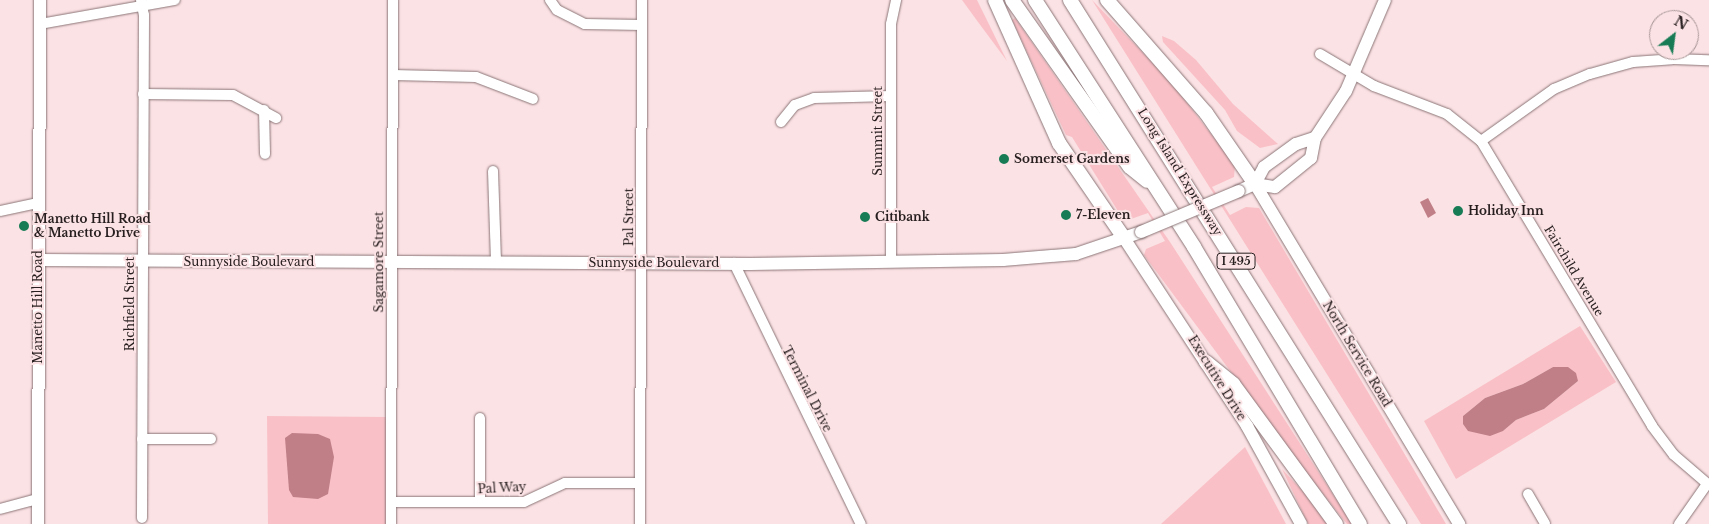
<!DOCTYPE html>
<style>
body{margin:0}
#map{position:relative;width:1709px;height:524px;overflow:hidden;background:#fbe2e4;font-family:"Libre Baskerville",serif}
div>[style]{position:absolute}
.green>*{inset:0;background:#f9c1c7}
.water>*{inset:0;background:#c07f87}
.roads{filter:drop-shadow(0 0 1px #8b7577) drop-shadow(0 0 1px #8b7577)}
.minor>*{height:10px;margin:-5px;padding:0 5px;transform-origin:5px;border-radius:5px;background:#fff}
.major>*{height:12px;margin:-6px;padding:0 6px;transform-origin:6px;border-radius:6px;background:#fff}
.highway>*{height:14px;margin:-7px;padding:0 7px;transform-origin:7px;border-radius:7px;background:#fff}
.bridges{filter:drop-shadow(0 0 1px #8b7577) drop-shadow(0 0 1px #8b7577)}
.major-bridge>*{height:12px;margin:-6px;padding:0 6px;transform-origin:6px;border-radius:6px;background:#fff}
.dots>*{width:14px;height:14px;translate:-50% -50%;box-sizing:border-box;border:2px solid #fbe2e4;border-radius:50%}
span{translate:-50% -50%;white-space:nowrap;text-align:center;line-height:1.15;-webkit-text-stroke:4px #fbe2e4;paint-order:stroke}
.shield-label span{padding:1px 4px;background:#fbe2e4;border:1px solid;border-radius:4px;-webkit-text-stroke-width:0}
.shield-label{font-size:11px;color:#271e1f;font-weight:700}
.street-label{font-size:12px;color:#271e1f}
.poi-label{font-size:12px;color:#271e1f;font-weight:700}
.left{translate:0 -50%;text-align:left}
.north{position:absolute;left:1649px;top:10px;width:50px;height:50px;box-sizing:border-box;background:#fbe2e4;border:1px solid #a69495;border-radius:50%;rotate:30deg;font-size:14px;font-weight:700;line-height:20px;text-align:center;color:#271e1f}
.north::after{content:'';display:block;margin:auto;width:18px;height:22px;background:#177c55;clip-path:polygon(50% 0,100% 100%,50% 72%,0 100%)}
</style>
<div id="map">
<div class="green">
<i style="clip-path:polygon(962px 0,977px 0,1007px 61px,978px 22px)"></i>
<i style="clip-path:polygon(1092px 0,1170px 81px,1235px 165px,1234px 177px,1212px 187px,1230px 215px,1246px 207px,1259px 208px,1446px 524px,1421px 524px)"></i>
<i style="clip-path:polygon(1015px 18px,1170px 242px,1352px 524px,1347px 524px,1297px 461px,1144px 255px,1146px 249px,1165px 241px,1148px 213px,1131px 219px,1121px 216px,1072px 137px,1066px 135px,1012px 20px)"></i>
<i style="clip-path:polygon(1162px 36px,1174px 41px,1196px 60px,1233px 104px,1278px 144px,1260px 148px,1237px 131px,1225px 110px,1163px 42px)"></i>
<i style="clip-path:polygon(evenodd,1580px 326px,1616px 382px,1456px 479px,1424px 421px,1580px 326px,1553px 367px,1578px 381px,1544px 409px,1516px 420px,1503px 431px,1463px 416px,1485px 398px,1523px 384px,1553px 367px)"></i>
<i style="clip-path:polygon(267px 416px,386px 417px,387px 524px,268px 524px)"></i>
<i style="clip-path:polygon(1245px 447px,1286px 524px,1161px 524px)"></i>
<i style="clip-path:polygon(1282px 469px,1306px 495px,1327px 524px,1308px 524px)"></i>
</div>
<div class="water">
<i style="clip-path:polygon(1428px 198px,1436px 213px,1428px 218px,1420px 202px)"></i>
<i style="clip-path:polygon(1553px 367px,1568px 367px,1576px 373px,1578px 381px,1544px 409px,1516px 420px,1503px 431px,1490px 436px,1468px 431px,1463px 424px,1463px 416px,1485px 398px,1523px 384px)"></i>
<i style="clip-path:polygon(292px 433px,318px 434px,330px 439px,334px 457px,328px 494px,318px 499px,293px 497px,289px 490px,285px 438px)"></i>
</div>
<div class="roads">
<div class="minor">
<i style="left:141px;top:0;width:15px;rotate:79deg"></i>
<i style="left:144px;top:15px;width:503px;rotate:90.23deg"></i>
<i style="left:550px;top:0;width:12px;rotate:55deg"></i>
<i style="left:557px;top:10px;width:31px;rotate:27deg"></i>
<i style="left:585px;top:24px;width:57px;rotate:1deg"></i>
<i style="left:40px;top:24px;width:137px;rotate:-10.1deg"></i>
<i style="left:1320px;top:54px;width:63px;rotate:30.7deg"></i>
<i style="left:1374px;top:86px;width:78px;rotate:21deg"></i>
<i style="left:1447px;top:114px;width:43px;rotate:38.5deg"></i>
<i style="left:1481px;top:141px;width:332px;rotate:59deg"></i>
<i style="left:1652px;top:426px;width:36px;rotate:53deg"></i>
<i style="left:1674px;top:455px;width:46px;rotate:40.6deg"></i>
<i style="left:393px;top:75px;width:83px;rotate:1.4deg"></i>
<i style="left:476px;top:77px;width:61px;rotate:21.1deg"></i>
<i style="left:143px;top:94px;width:90px;rotate:0.6deg"></i>
<i style="left:233px;top:95px;width:49px;rotate:28.1deg"></i>
<i style="left:264px;top:110px;width:44px;rotate:88.7deg"></i>
<i style="left:781px;top:122px;width:22px;rotate:-51deg"></i>
<i style="left:795px;top:105px;width:20px;rotate:-20deg"></i>
<i style="left:814px;top:98px;width:77px;rotate:-1.5deg"></i>
<i style="left:1481px;top:141px;width:90px;rotate:-35.5deg"></i>
<i style="left:1554px;top:89px;width:39px;rotate:-23deg"></i>
<i style="left:1590px;top:74px;width:45px;rotate:-15.6deg"></i>
<i style="left:1633px;top:62px;width:39px;rotate:-4deg"></i>
<i style="left:1672px;top:59px;width:37px;rotate:2deg"></i>
<i style="left:493px;top:171px;width:91px;rotate:88.1deg"></i>
<i style="left:0;top:211px;width:40px;rotate:-12deg"></i>
<i style="left:891px;top:262px;width:238px;rotate:-90deg"></i>
<i style="left:891px;top:24px;width:25px;rotate:-78deg"></i>
<i style="left:734px;top:263px;width:290px;rotate:64.1deg"></i>
<i style="left:142px;top:439px;width:69px"></i>
<i style="left:1528px;top:494px;width:34px;rotate:60deg"></i>
<i style="left:391px;top:502px;width:133px"></i>
<i style="left:524px;top:502px;width:45px;rotate:-24.9deg"></i>
<i style="left:565px;top:483px;width:75px"></i>
<i style="left:480px;top:502px;width:84px;rotate:-90deg"></i>
<i style="left:0;top:509px;width:39px;rotate:-15deg"></i>
<i style="left:391px;top:524px;width:524px;rotate:-89.78deg"></i>
<i style="left:640px;top:524px;width:524px;rotate:-89.78deg"></i>
<i style="left:1679px;top:524px;width:49px;rotate:-55deg"></i>
</div>
<div class="major">
<i style="left:1255px;top:184px;width:397px;rotate:59deg"></i>
<i style="left:1255px;top:184px;width:20px;rotate:9deg"></i>
<i style="left:1275px;top:187px;width:46px;rotate:-38.9deg"></i>
<i style="left:1311px;top:158px;width:20px;rotate:-79deg"></i>
<i style="left:1315px;top:138px;width:56px;rotate:-56.6deg"></i>
<i style="left:1346px;top:91px;width:99px;rotate:-66.8deg"></i>
<i style="left:1239px;top:191px;width:17px;rotate:-24deg"></i>
<i style="left:1255px;top:184px;width:19px;rotate:-62deg"></i>
<i style="left:1264px;top:167px;width:39px;rotate:-36deg"></i>
<i style="left:1296px;top:144px;width:20px;rotate:-18deg"></i>
<i style="left:1124px;top:238px;width:225px;rotate:56.8deg"></i>
<i style="left:1247px;top:426px;width:112px;rotate:61.1deg"></i>
<i style="left:39px;top:260px;width:711px;rotate:0.32deg"></i>
<i style="left:750px;top:264px;width:253px;rotate:-0.9deg"></i>
<i style="left:1003px;top:260px;width:73px;rotate:-4.7deg"></i>
<i style="left:1076px;top:254px;width:69px;rotate:-18.7deg"></i>
<i style="left:38px;top:524px;width:524px;rotate:-89.78deg"></i>
</div>
<div class="highway">
<i style="left:995px;top:0;width:157px;rotate:65.9deg"></i>
<i style="left:1059px;top:143px;width:115px;rotate:55.6deg"></i>
<i style="left:1012px;top:0;width:204px;rotate:54.8deg"></i>
<i style="left:1130px;top:167px;width:22px;rotate:39deg"></i>
<i style="left:1035px;top:0;width:294px;rotate:57.2deg"></i>
<i style="left:1194px;top:247px;width:323px;rotate:59.1deg"></i>
<i style="left:1070px;top:0;width:619px;rotate:57.88deg"></i>
<i style="left:1107px;top:0;width:150px;rotate:48.8deg"></i>
<i style="left:1206px;top:113px;width:86px;rotate:55.4deg"></i>
<i style="left:1206px;top:362px;width:35px;rotate:39deg"></i>
<i style="left:1233px;top:384px;width:174px;rotate:53.7deg"></i>
</div>
</div>
<div class="bridges">
<div class="major-bridge">
<i style="left:1141px;top:232px;width:106px;rotate:-22.7deg"></i>
</div>
</div>
<div class="dots">
<i style="left:1004px;top:159px;background:#177c55"></i>
<i style="left:1458px;top:211px;background:#177c55"></i>
<i style="left:1066px;top:215px;background:#177c55"></i>
<i style="left:865px;top:217px;background:#177c55"></i>
<i style="left:24px;top:226px;background:#177c55"></i>
</div>
<div class="shield-label">
<span style="left:1236px;top:261px">I 495</span>
</div>
<div class="street-label">
<span style="left:878px;top:131px;rotate:-90deg">Summit Street</span>
<span style="left:1180px;top:172px;rotate:58deg">Long Island Expressway</span>
<span style="left:629px;top:217px;rotate:-90deg">Pal Street</span>
<span style="left:249px;top:262px">Sunnyside Boulevard</span>
<span style="left:379px;top:262px;rotate:-90deg">Sagamore Street</span>
<span style="left:654px;top:263px">Sunnyside Boulevard</span>
<span style="left:1574px;top:271px;rotate:59deg">Fairchild Avenue</span>
<span style="left:130px;top:304px;rotate:-90deg">Richfield Street</span>
<span style="left:38px;top:307px;rotate:-90deg">Manetto Hill Road</span>
<span style="left:1357px;top:354px;rotate:59deg">North Service Road</span>
<span style="left:1217px;top:378px;rotate:58deg">Executive Drive</span>
<span style="left:807px;top:389px;rotate:63deg">Terminal Drive</span>
<span style="left:502px;top:488px;rotate:-3deg">Pal Way</span>
</div>
<div class="poi-label">
<span class="left" style="left:1014px;top:159px">Somerset Gardens</span>
<span class="left" style="left:1468px;top:211px">Holiday Inn</span>
<span class="left" style="left:1076px;top:215px">7-Eleven</span>
<span class="left" style="left:875px;top:217px">Citibank</span>
<span class="left" style="left:34px;top:226px">Manetto Hill Road<br>&amp; Manetto Drive</span>
</div>
<div class="north">N</div>
</div>
